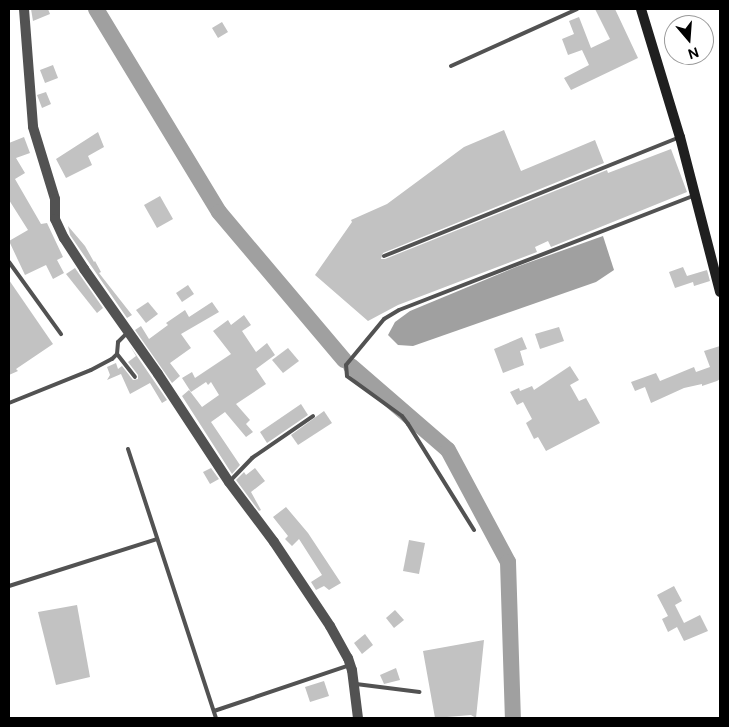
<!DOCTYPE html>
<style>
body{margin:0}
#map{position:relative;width:729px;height:727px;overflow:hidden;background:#fff;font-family:"DM Sans",sans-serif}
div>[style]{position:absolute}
.water>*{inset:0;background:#a0a0a0}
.river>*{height:16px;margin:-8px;padding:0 8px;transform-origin:8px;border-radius:8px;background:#a0a0a0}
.building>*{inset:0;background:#c2c2c2}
.service>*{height:4px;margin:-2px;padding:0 2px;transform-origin:2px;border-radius:2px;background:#525252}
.tertiary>*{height:10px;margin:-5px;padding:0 5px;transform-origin:5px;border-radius:5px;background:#525252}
.secondary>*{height:10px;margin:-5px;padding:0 5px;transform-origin:5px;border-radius:5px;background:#1f1f1f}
span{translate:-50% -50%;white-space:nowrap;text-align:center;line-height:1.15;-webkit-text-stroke:5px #fff;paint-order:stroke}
.frame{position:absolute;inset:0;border:10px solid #000;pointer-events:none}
.north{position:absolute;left:664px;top:15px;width:50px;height:50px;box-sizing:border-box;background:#fff;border:1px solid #999;border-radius:50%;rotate:162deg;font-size:14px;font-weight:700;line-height:20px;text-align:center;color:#000}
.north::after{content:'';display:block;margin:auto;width:18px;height:22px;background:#000;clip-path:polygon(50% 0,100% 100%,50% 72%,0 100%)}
</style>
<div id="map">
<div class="water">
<i style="clip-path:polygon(603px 236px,614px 270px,596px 282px,413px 346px,398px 345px,388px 335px,395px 322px,410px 311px,516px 267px)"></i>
</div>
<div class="river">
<i style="left:96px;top:9px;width:237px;rotate:58.8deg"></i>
<i style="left:219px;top:212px;width:194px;rotate:49.8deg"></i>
<i style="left:351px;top:366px;width:128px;rotate:40.9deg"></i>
<i style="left:448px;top:450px;width:127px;rotate:61.8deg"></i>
<i style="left:508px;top:562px;width:156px;rotate:88.2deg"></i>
</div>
<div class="building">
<i style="clip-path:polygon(31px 9px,48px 9px,50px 14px,33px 21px)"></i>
<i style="clip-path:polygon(595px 9px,615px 9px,638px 58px,571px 90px,564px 78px,589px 65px,582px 50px,568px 55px,562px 39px,574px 34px,569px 21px,579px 17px,591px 48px,610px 39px)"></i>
<i style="clip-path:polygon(222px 22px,228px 32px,218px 38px,212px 28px)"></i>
<i style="clip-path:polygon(53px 65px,58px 78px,45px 83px,40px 70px)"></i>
<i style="clip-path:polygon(46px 92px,51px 104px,42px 108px,37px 95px)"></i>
<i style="clip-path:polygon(504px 130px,521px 171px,595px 140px,604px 163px,383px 253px,381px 259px,385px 259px,607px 170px,608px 173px,671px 149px,687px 192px,551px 247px,548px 241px,535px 247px,537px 252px,398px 305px,368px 321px,315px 275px,352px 222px,351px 220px,387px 204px,464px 147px)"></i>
<i style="clip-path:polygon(98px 132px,104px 147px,88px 156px,92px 165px,66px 178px,56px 159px)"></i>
<i style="clip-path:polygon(24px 137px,30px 153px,16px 158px,25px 173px,15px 179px,41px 224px,47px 223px,63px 257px,57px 260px,64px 273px,53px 279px,46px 265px,25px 275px,9px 241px,28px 230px,9px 200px,9px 143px)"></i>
<i style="clip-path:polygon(160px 196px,173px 219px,157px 228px,144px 205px)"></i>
<i style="clip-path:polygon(68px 226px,85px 246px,94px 262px,95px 261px,101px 272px,99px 273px,132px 315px,127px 318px,70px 235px)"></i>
<i style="clip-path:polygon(683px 267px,687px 276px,707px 270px,710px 281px,694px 286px,693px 282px,675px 288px,669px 272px)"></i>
<i style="clip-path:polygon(75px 268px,103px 308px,97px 313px,66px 274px)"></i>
<i style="clip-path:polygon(9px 280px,53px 344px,16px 369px,18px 371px,9px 375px)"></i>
<i style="clip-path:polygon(188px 285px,194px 294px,182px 302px,176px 293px)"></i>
<i style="clip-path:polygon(148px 302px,158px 314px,146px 323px,136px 310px)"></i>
<i style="clip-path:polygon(212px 302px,219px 312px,181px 334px,191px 348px,170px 363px,180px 376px,172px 383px,135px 330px,141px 326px,149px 339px,168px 325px,166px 323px,185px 310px,189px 317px)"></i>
<i style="clip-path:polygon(244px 315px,251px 325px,242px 331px,256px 352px,267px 343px,275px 355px,256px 369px,266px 384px,236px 404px,250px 420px,246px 424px,253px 432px,246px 437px,225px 412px,211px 422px,240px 465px,232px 474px,182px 396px,189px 390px,202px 407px,219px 395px,211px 382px,208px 385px,206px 382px,191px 392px,182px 378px,192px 372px,195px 378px,231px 354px,213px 331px,228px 320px,231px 325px)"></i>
<i style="clip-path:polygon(559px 327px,564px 341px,540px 349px,535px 334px)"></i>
<i style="clip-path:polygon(522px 337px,527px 349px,520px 351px,524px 365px,503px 373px,494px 349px)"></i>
<i style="clip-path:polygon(130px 346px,152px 378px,167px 400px,162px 403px,150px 383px,130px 394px,121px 374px,107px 380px,110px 375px,107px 367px,116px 363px,118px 369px,122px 366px,133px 380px,138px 379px,138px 375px,128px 362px,136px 356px)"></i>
<i style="clip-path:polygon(720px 346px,720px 379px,717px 381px,702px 386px,702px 384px,684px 388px,651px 403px,645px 387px,635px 391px,631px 382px,656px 373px,660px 381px,694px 367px,696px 372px,710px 367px,704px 351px)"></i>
<i style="clip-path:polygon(288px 348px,299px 361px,283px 373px,272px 360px)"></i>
<i style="clip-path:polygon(570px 366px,579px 380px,570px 385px,579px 401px,586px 398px,600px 423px,546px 451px,538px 437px,534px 439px,526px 423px,532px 419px,523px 402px,517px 405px,510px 392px,519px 388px,520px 391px,532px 386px,534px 390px)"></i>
<i style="clip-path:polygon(301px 404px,308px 415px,267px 443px,260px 432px)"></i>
<i style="clip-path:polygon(324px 411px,332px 423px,298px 445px,291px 435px)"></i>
<i style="clip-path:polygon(211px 468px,219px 479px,210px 484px,203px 472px)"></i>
<i style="clip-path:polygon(255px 468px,265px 481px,251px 492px,261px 510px,259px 511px,236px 480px,244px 472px,246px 475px)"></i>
<i style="clip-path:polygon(286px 507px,308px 533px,341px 583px,329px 590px,324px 586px,316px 590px,311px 582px,322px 575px,299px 539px,292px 546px,285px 539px,288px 536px,273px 517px)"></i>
<i style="clip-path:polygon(409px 540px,425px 543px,419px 574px,403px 571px)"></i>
<i style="clip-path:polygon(674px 586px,682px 601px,675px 605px,684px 623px,700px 615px,708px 631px,684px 641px,677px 627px,668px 632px,662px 619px,668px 616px,657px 595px)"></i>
<i style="clip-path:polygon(77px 605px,90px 677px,56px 685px,38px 612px)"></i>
<i style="clip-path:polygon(395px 610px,404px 620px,394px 628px,386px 618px)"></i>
<i style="clip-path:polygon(365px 634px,373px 645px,362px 654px,354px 643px)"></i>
<i style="clip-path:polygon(484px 640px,476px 718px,471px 715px,435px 718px,423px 651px)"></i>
<i style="clip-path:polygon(396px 668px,400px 680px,384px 684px,380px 675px)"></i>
<i style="clip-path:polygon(324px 681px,329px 696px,310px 702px,305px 687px)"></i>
</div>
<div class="service">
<i style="left:451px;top:66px;width:138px;rotate:-24.3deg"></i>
<i style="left:384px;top:256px;width:319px;rotate:-21.9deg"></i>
<i style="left:9px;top:262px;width:89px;rotate:54.2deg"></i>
<i style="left:117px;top:354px;width:29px;rotate:52deg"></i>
<i style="left:9px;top:403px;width:88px;rotate:-21.9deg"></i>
<i style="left:91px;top:370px;width:24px;rotate:-28deg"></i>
<i style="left:112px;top:359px;width:7px;rotate:-45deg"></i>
<i style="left:117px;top:354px;width:12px;rotate:-85deg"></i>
<i style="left:118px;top:342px;width:13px;rotate:-45deg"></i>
<i style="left:128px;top:449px;width:283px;rotate:71.9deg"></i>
<i style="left:229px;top:482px;width:33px;rotate:-46deg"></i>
<i style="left:252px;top:458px;width:74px;rotate:-34.5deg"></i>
<i style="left:474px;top:530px;width:125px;rotate:-121.9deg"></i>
<i style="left:408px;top:424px;width:10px;rotate:-127deg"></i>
<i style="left:402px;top:416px;width:68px;rotate:-144deg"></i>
<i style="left:347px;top:376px;width:11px;rotate:-95deg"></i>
<i style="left:346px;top:365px;width:60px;rotate:-50.4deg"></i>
<i style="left:384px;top:319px;width:17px;rotate:-31deg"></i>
<i style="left:399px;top:310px;width:318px;rotate:-21.2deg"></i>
<i style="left:9px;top:586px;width:155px;rotate:-17.6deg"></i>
<i style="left:356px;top:684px;width:64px;rotate:7.2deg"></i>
<i style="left:214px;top:711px;width:144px;rotate:-18.7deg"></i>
</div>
<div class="tertiary">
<i style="left:24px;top:9px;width:118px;rotate:85.6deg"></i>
<i style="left:33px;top:127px;width:75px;rotate:73deg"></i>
<i style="left:55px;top:199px;width:20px;rotate:90deg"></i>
<i style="left:55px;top:219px;width:21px;rotate:65deg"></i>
<i style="left:64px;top:238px;width:37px;rotate:57deg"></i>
<i style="left:84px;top:269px;width:128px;rotate:54.8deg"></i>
<i style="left:158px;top:374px;width:129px;rotate:56.7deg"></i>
<i style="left:229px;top:482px;width:75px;rotate:53.1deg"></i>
<i style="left:274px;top:542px;width:101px;rotate:56.3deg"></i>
<i style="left:330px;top:626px;width:37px;rotate:61deg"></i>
<i style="left:348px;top:658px;width:13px;rotate:72deg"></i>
<i style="left:352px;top:670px;width:48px;rotate:82.9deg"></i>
</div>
<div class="secondary">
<i style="left:641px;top:9px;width:134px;rotate:73.1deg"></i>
<i style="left:680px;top:137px;width:160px;rotate:75.5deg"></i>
</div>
<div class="frame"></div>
<div class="north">N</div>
</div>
